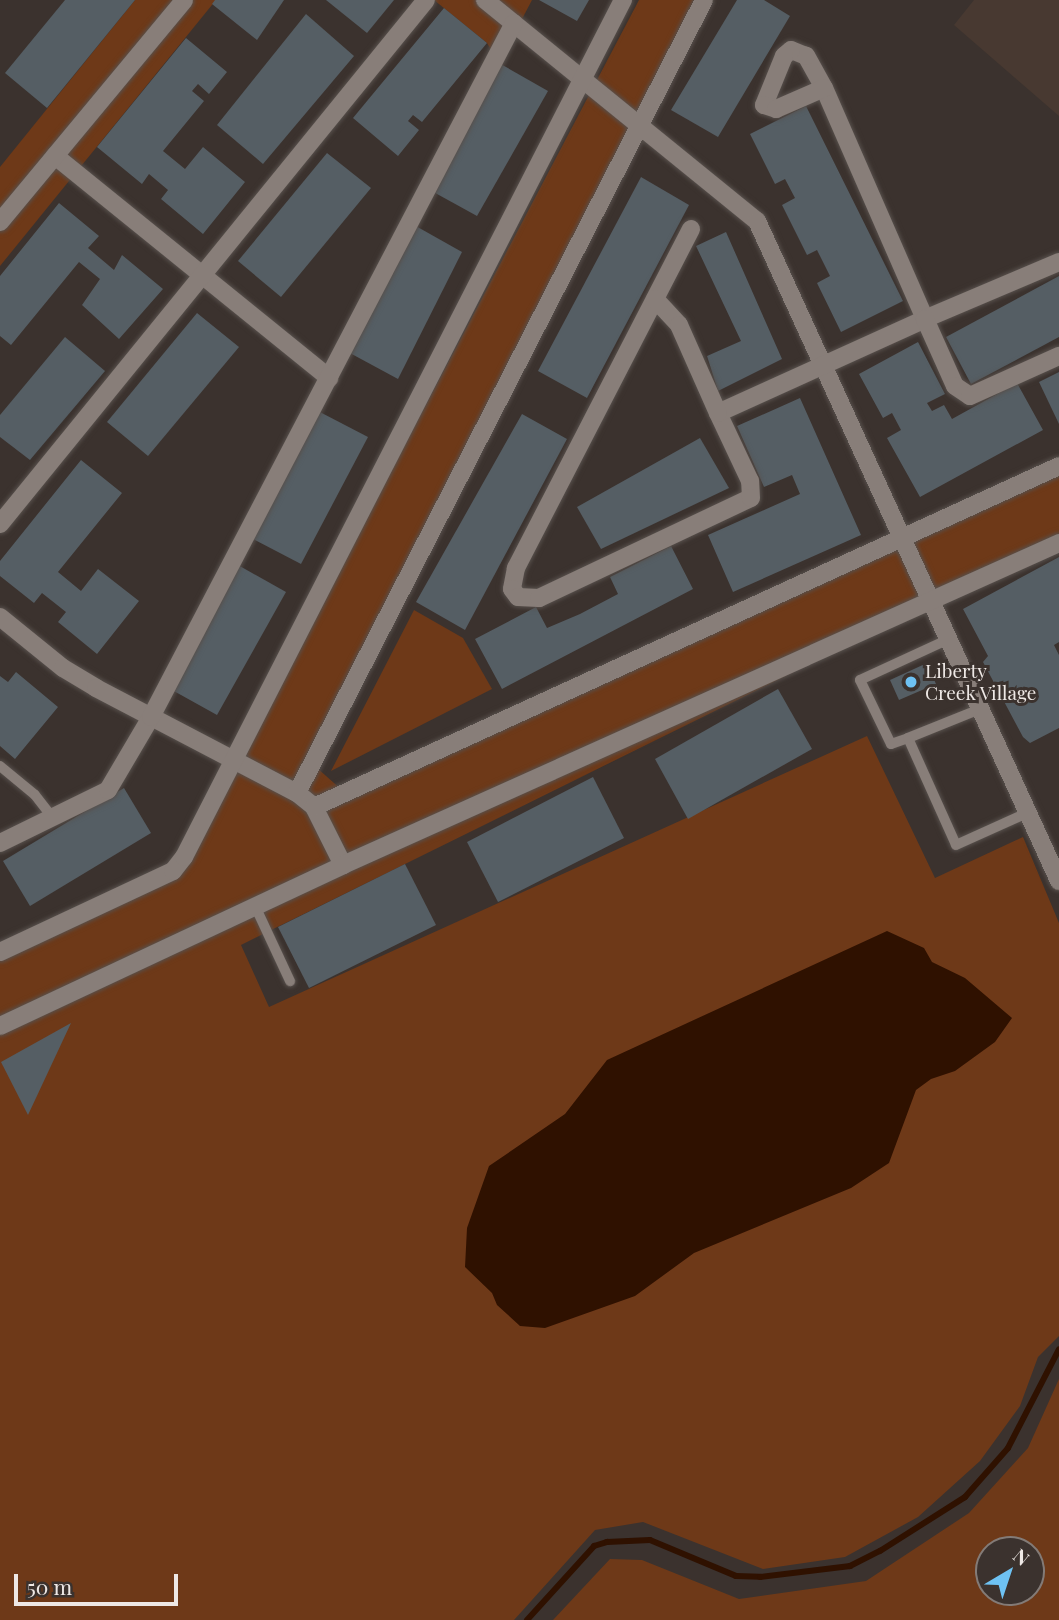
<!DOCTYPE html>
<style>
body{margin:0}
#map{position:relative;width:1059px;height:1620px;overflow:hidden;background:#3b322e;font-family:"Playfair Display",serif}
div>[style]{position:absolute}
.built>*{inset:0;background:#483931}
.green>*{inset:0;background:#6e3918}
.water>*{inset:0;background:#2f1100}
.stream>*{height:6px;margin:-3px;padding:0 3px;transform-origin:3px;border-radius:3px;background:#2f1100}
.building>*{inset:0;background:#555e64}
.roads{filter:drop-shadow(0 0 2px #57504c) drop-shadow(0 0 2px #57504c)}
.service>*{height:10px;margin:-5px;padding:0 5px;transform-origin:5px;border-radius:5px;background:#887e79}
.minor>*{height:18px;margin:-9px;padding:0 9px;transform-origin:9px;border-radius:9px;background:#887e79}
.dots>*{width:19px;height:19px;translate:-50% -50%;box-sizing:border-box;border:4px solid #3b322e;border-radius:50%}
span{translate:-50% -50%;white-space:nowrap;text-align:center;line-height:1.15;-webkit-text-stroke:6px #3b322e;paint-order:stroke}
.poi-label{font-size:19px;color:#eee8e5}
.left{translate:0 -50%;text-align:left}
.north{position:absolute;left:975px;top:1536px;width:70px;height:70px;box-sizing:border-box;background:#3b322e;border:2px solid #837b77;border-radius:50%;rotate:39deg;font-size:19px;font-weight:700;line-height:28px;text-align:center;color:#eee8e5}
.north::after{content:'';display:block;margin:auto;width:24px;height:32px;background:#6ec2f3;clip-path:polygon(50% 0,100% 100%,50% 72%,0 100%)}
.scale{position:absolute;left:14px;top:1574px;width:164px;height:32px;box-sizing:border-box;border:4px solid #eee8e5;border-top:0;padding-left:9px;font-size:21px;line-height:24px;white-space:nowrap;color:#eee8e5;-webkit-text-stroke:5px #3b322e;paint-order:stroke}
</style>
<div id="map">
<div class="built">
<i style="clip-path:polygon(974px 0,1059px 0,1059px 116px,954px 25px)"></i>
</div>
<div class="green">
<i style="clip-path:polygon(135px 0,216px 0,0 266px,0 167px)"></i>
<i style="clip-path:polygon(434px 0,532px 0,499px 63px,487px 43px)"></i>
<i style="clip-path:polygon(639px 0,694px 0,308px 760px,351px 798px,1059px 473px,1059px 541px,241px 945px,269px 1007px,867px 736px,935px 878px,1023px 837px,1059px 923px,1059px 1336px,1038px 1357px,1020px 1406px,980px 1461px,918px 1517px,845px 1557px,763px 1569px,643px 1522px,595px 1530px,514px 1620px,0 1620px,0 944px,179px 874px)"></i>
<i style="clip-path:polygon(414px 610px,463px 638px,492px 689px,331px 771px)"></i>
<i style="clip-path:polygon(evenodd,1059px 1379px,1059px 1620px,553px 1620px,610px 1559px,642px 1560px,739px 1599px,866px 1581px,969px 1513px,1028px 1448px,1059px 1379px,989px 1550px,1031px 1550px,1031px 1592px,989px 1592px,989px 1550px)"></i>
</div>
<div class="water">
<i style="clip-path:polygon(887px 931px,924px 948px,932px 962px,965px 978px,1012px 1018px,995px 1042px,955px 1071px,931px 1079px,916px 1090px,889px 1163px,851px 1188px,694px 1253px,635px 1296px,545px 1328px,520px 1326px,497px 1305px,492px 1293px,465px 1267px,467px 1228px,489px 1166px,565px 1114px,607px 1060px)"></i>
</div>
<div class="stream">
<i style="left:527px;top:1620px;width:100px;rotate:-47.8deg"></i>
<i style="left:594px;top:1546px;width:14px;rotate:-17deg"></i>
<i style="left:607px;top:1542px;width:43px;rotate:-2.7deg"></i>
<i style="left:650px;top:1540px;width:93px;rotate:22.7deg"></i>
<i style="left:736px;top:1576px;width:24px;rotate:2deg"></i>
<i style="left:760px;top:1577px;width:91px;rotate:-7deg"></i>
<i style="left:850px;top:1566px;width:34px;rotate:-27deg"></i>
<i style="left:880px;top:1551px;width:101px;rotate:-32.4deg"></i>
<i style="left:965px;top:1497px;width:65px;rotate:-48.7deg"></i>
<i style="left:1008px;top:1448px;width:111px;rotate:-62.7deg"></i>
</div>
<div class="building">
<i style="clip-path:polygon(65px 0,135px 0,47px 108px,5px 73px)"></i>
<i style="clip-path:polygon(215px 0,284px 0,257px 40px,212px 4px)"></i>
<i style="clip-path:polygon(326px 0,394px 0,367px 33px)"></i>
<i style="clip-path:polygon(539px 0,589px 0,577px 21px)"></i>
<i style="clip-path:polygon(737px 0,764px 0,790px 16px,718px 137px,671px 110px)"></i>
<i style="clip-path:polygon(444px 8px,487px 43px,422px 122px,413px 115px,408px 121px,419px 130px,398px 156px,353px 118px)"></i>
<i style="clip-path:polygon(306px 14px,354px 56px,263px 164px,217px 125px)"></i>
<i style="clip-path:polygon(186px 38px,227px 72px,209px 94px,198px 84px,192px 91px,204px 101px,163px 151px,185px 169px,203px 147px,245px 182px,203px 234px,161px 199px,168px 190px,149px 174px,142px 184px,97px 147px)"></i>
<i style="clip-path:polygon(499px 63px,548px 91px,477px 216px,428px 189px)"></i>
<i style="clip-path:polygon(806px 106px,903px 301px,841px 332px,817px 283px,830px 276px,817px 250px,807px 255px,782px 205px,795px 198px,785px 179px,775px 184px,750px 134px)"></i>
<i style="clip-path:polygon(327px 153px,371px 188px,281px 297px,238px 261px)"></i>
<i style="clip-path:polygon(641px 177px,689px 205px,587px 398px,538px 371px)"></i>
<i style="clip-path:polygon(59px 203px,99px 236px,88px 248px,114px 270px,122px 255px,163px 289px,119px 339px,82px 305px,100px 279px,79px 262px,11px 345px,0 336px,0 276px)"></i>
<i style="clip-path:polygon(414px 225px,462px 252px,398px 379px,348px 352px)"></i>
<i style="clip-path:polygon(726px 232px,782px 359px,718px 391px,707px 356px,741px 341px,696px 246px)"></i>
<i style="clip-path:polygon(1059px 276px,1059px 337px,971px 384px,946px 337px)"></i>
<i style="clip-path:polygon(197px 313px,239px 347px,148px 456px,107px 422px)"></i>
<i style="clip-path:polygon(65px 337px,105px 371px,30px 460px,0 437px,0 415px)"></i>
<i style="clip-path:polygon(918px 342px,945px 394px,927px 403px,932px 411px,944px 405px,952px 419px,1017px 383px,1043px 430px,920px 497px,887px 438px,901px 430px,892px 413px,883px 418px,859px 374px)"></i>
<i style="clip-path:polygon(1059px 372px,1059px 424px,1039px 382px)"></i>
<i style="clip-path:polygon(800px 398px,861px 535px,733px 592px,708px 535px,800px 494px,792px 475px,764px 487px,737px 426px)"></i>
<i style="clip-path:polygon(316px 410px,368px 437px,301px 564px,251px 538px)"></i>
<i style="clip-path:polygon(522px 414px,567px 439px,465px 630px,416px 602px)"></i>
<i style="clip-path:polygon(700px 438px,729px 488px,601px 549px,577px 507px)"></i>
<i style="clip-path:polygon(81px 460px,122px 493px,58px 572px,81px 591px,98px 569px,139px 601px,97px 654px,58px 622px,66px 612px,42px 593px,34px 603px,0 576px,0 561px)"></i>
<i style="clip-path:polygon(671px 546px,693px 589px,502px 689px,475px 639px,536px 607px,547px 628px,580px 614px,618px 594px,610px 577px)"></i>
<i style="clip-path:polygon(1059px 557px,1059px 642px,1054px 645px,1059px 655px,1059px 728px,1030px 743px,1023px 737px,983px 662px,988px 656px,963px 609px)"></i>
<i style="clip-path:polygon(238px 565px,286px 592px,217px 715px,172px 690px)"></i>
<i style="clip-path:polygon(927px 663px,936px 684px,899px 700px,890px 680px)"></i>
<i style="clip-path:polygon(16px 672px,58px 707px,15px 759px,0 746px,0 676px,8px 682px)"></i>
<i style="clip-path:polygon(778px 689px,812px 749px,688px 819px,655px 759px)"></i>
<i style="clip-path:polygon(593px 777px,624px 838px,498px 902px,467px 842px)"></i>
<i style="clip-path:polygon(124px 788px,151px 833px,30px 906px,3px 861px)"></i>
<i style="clip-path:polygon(405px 864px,436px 925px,309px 988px,278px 927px)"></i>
<i style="clip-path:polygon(71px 1023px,28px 1115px,1px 1062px)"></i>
</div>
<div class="roads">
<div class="service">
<i style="left:949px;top:639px;width:98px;rotate:155.3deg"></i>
<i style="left:860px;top:680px;width:71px;rotate:64.2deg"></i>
<i style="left:891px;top:744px;width:18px;rotate:-19deg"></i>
<i style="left:908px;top:738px;width:117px;rotate:65.8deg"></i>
<i style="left:956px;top:845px;width:78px;rotate:-24.3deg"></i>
<i style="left:908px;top:738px;width:78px;rotate:-21.9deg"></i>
<i style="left:0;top:766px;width:45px;rotate:39.6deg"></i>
<i style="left:35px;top:795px;width:28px;rotate:52deg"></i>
<i style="left:255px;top:906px;width:83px;rotate:65deg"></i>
</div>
<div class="minor">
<i style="left:485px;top:0;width:350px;rotate:39.1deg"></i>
<i style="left:757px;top:221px;width:726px;rotate:65.41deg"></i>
<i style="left:55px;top:156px;width:353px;rotate:39deg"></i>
<i style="left:0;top:222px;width:288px;rotate:-50.3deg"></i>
<i style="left:691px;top:229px;width:382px;rotate:117.3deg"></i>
<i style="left:516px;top:568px;width:21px;rotate:101deg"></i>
<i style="left:512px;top:589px;width:10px;rotate:53deg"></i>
<i style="left:518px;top:597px;width:21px;rotate:3deg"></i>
<i style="left:539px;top:598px;width:234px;rotate:-25.3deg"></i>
<i style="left:751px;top:498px;width:17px;rotate:-93deg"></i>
<i style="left:750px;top:481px;width:75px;rotate:-115.2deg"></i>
<i style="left:718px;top:413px;width:227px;rotate:-24.4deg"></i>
<i style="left:925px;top:319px;width:252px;rotate:-113.6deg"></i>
<i style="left:824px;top:88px;width:37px;rotate:-119deg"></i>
<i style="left:806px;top:56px;width:16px;rotate:-158deg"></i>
<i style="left:791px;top:50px;width:9px;rotate:139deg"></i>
<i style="left:784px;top:56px;width:53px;rotate:112.2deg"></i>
<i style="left:764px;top:105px;width:13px;rotate:18deg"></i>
<i style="left:776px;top:109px;width:52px;rotate:-23.6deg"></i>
<i style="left:1059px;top:262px;width:146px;rotate:157deg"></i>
<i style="left:925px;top:319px;width:73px;rotate:65.9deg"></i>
<i style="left:955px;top:386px;width:18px;rotate:34deg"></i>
<i style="left:970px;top:396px;width:98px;rotate:-24.2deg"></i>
<i style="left:655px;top:299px;width:35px;rotate:47deg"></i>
<i style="left:679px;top:325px;width:96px;rotate:66.1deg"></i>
<i style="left:0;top:524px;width:675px;rotate:-50.89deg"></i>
<i style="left:0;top:617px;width:81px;rotate:39deg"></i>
<i style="left:63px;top:668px;width:39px;rotate:31deg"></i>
<i style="left:96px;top:688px;width:227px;rotate:27.6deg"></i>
<i style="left:297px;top:793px;width:22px;rotate:39deg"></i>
<i style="left:314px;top:807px;width:65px;rotate:63.4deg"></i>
<i style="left:343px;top:865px;width:785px;rotate:-24.21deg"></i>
<i style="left:297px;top:793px;width:891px;rotate:-62.83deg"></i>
<i style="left:314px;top:807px;width:819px;rotate:-24.59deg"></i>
<i style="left:0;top:843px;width:120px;rotate:-26.1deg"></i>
<i style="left:108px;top:790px;width:85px;rotate:-59.5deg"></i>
<i style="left:151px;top:717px;width:783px;rotate:-62.39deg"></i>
<i style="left:0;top:952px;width:191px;rotate:-25.1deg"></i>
<i style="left:173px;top:871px;width:18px;rotate:-52deg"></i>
<i style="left:184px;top:857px;width:963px;rotate:-62.88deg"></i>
<i style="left:0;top:1026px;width:379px;rotate:-25.1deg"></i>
</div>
</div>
<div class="dots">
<i style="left:911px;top:682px;background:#6ec2f3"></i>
</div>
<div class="poi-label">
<span class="left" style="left:925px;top:682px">Liberty<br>Creek Village</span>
</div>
<div class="north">N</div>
<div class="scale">50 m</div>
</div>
